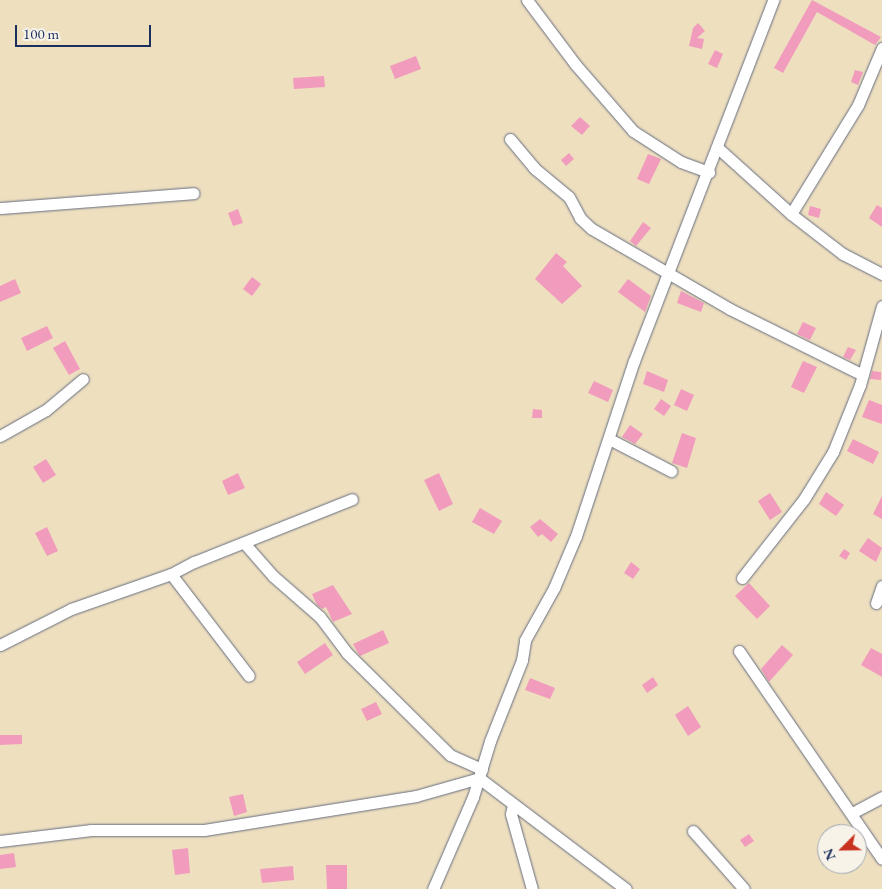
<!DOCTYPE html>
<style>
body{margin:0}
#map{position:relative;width:882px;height:889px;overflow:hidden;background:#eedfbf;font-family:"EB Garamond",serif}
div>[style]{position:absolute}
.building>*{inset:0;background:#f19cbd}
.roads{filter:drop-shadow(0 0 1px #656d80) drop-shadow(0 0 1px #656d80)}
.minor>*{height:11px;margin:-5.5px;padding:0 5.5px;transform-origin:5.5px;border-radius:5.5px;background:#fff}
span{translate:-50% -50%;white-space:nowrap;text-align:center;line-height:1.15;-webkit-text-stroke:4px #f7f3e8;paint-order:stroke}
.north{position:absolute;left:817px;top:824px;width:50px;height:50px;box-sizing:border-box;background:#f7f3e8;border:1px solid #9fa5b1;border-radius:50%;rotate:247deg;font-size:14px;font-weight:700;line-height:20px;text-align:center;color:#1b2f5e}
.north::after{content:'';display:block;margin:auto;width:18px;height:22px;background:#c8321e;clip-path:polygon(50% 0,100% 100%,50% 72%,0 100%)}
.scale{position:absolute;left:15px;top:25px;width:136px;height:22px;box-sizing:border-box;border:2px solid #1b2f5e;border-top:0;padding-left:6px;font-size:15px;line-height:18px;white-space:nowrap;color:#1b2f5e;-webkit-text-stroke:4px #f7f3e8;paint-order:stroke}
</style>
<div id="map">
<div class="building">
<i style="clip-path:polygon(812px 0,881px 37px,875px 45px,817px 12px,783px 73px,774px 68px)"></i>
<i style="clip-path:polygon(698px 23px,705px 31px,697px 38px,704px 39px,702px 49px,689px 46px,693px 28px)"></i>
<i style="clip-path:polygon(715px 50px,723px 54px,717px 68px,708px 64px)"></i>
<i style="clip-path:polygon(416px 56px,421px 69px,395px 79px,390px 66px)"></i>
<i style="clip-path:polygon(855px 70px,863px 72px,858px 85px,851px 82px)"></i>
<i style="clip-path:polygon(324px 76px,325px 87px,294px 89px,293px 78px)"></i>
<i style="clip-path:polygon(580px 117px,590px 126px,582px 135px,571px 126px)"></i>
<i style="clip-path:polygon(569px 153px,574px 159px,566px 166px,561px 160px)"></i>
<i style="clip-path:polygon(648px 154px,661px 159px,649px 184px,637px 179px)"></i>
<i style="clip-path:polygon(877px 205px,882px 208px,882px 227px,869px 218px)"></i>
<i style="clip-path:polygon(810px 206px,821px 209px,819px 218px,808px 215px)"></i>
<i style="clip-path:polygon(238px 209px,243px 223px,233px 226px,228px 213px)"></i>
<i style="clip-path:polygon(643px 222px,651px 228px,636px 246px,630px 241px)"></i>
<i style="clip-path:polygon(556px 253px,567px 262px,563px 266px,582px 286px,562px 304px,535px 279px)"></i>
<i style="clip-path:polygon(252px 277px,261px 284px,252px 296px,243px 289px)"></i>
<i style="clip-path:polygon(15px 279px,21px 293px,0 302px,0 286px)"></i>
<i style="clip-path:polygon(628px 279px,651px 296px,645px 312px,618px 292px)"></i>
<i style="clip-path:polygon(681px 291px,704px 303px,701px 312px,677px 303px)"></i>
<i style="clip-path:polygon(803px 322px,816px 328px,810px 340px,797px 334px)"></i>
<i style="clip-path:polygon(47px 326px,53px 338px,27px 351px,21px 338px)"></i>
<i style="clip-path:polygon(65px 341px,80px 369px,69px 375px,53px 348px)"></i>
<i style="clip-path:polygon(848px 347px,856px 350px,850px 360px,843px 357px)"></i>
<i style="clip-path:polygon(803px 361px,817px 367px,804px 393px,791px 387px)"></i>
<i style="clip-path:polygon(647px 371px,668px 380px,664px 392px,643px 384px)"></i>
<i style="clip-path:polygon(872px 371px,881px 372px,881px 380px,870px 379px)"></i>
<i style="clip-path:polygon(594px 381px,613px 390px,608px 402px,588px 393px)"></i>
<i style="clip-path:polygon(681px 389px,694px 395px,687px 411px,674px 405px)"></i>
<i style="clip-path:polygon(661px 399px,671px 406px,664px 416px,654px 409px)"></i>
<i style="clip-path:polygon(869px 400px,882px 405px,882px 424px,862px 417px)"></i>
<i style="clip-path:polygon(533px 409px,542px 410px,542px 418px,532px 418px)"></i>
<i style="clip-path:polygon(630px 425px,643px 434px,635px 444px,622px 437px)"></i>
<i style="clip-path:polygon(682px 433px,696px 438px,687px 468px,672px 463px)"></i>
<i style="clip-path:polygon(853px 439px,879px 452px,873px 464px,847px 451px)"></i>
<i style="clip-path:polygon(46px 459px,56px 475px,43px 483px,33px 467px)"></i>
<i style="clip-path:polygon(238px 473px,245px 488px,228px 495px,222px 481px)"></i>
<i style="clip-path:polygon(439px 473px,453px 504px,439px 511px,424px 480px)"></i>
<i style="clip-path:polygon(826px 492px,844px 505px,836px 516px,819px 504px)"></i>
<i style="clip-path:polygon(770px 493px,782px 512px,770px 520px,758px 501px)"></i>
<i style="clip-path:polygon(882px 496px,882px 519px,873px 514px)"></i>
<i style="clip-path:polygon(480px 508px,502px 521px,494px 534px,472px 522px)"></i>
<i style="clip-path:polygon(540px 519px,558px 534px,551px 542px,542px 534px,538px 537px,530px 527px)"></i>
<i style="clip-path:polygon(47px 527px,58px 551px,47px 556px,35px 533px)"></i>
<i style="clip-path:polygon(868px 538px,882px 548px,876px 562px,859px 551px)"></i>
<i style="clip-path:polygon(844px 549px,850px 553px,846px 560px,839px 556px)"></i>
<i style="clip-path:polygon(631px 562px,640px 569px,633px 579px,624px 573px)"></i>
<i style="clip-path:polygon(749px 583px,770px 606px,757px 619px,735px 596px)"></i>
<i style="clip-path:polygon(333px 585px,352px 614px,333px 622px,326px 607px,322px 609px,317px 605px,312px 594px)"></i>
<i style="clip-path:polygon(383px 630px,389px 643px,360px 656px,358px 653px,353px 644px)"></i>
<i style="clip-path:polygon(325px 643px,333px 655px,305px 674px,297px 662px)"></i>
<i style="clip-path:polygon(782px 645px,793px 655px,769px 682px,761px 669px)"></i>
<i style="clip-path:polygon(871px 648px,882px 654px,882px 677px,861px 665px)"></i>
<i style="clip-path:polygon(653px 677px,658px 685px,647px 693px,642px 685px)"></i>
<i style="clip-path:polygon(530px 678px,555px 688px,550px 699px,525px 690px)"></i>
<i style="clip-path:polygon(376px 702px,382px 714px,367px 721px,361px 709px)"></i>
<i style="clip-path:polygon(688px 706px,701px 727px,688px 736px,675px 715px)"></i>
<i style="clip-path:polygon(0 735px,22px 735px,22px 744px,0 745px)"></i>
<i style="clip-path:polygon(243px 794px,247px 812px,234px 816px,229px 797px)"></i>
<i style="clip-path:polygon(749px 834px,754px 841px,745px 847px,740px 840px)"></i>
<i style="clip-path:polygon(188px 848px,190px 873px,175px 875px,172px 850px)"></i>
<i style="clip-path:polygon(14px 853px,16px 867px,0 869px,0 855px)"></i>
<i style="clip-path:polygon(326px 865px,347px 865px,347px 889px,327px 889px)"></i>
<i style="clip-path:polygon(293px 866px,294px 880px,262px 883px,260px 869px)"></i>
</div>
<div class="roads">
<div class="minor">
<i style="left:527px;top:0;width:80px;rotate:53.1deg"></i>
<i style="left:575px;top:64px;width:89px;rotate:49.1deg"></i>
<i style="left:633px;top:131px;width:57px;rotate:32.9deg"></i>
<i style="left:681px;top:162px;width:30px;rotate:20deg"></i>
<i style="left:510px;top:139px;width:38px;rotate:50deg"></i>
<i style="left:534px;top:168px;width:45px;rotate:39.6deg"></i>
<i style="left:569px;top:197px;width:24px;rotate:62deg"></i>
<i style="left:580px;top:218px;width:16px;rotate:43deg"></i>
<i style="left:592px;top:229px;width:160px;rotate:30.1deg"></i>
<i style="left:730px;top:309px;width:148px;rotate:26.4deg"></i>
<i style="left:718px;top:148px;width:98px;rotate:42.1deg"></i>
<i style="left:791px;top:214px;width:66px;rotate:37.6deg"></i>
<i style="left:843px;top:254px;width:44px;rotate:27.1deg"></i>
<i style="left:0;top:208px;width:194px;rotate:-4.4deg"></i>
<i style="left:791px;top:214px;width:128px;rotate:-58.4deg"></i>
<i style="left:858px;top:105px;width:62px;rotate:-67.2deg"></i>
<i style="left:0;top:436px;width:53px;rotate:-29.5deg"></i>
<i style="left:46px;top:410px;width:48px;rotate:-40deg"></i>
<i style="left:609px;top:439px;width:70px;rotate:27.3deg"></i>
<i style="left:245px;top:544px;width:43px;rotate:48.8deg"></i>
<i style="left:273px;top:576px;width:62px;rotate:41.1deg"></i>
<i style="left:320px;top:617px;width:45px;rotate:53.1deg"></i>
<i style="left:347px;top:653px;width:145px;rotate:44.7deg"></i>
<i style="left:450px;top:755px;width:35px;rotate:24deg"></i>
<i style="left:171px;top:574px;width:128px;rotate:52.6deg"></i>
<i style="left:742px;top:578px;width:100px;rotate:-51.9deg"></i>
<i style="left:804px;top:499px;width:55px;rotate:-58.3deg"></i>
<i style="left:833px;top:452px;width:72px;rotate:-68.1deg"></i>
<i style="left:860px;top:385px;width:82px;rotate:-74.4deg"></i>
<i style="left:876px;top:603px;width:18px;rotate:-71deg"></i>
<i style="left:0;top:645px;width:80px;rotate:-26.9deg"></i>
<i style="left:71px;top:609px;width:106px;rotate:-19.3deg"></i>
<i style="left:171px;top:574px;width:26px;rotate:-28deg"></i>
<i style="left:194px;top:562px;width:170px;rotate:-21.7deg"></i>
<i style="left:739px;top:651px;width:252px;rotate:55.5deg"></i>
<i style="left:513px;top:805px;width:9px;rotate:103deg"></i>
<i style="left:511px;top:814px;width:78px;rotate:74.4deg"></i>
<i style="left:852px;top:813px;width:34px;rotate:-28deg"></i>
<i style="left:693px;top:831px;width:77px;rotate:48.7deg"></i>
<i style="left:0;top:841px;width:92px;rotate:-6.9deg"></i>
<i style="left:91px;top:830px;width:113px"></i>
<i style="left:204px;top:830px;width:215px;rotate:-9.1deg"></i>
<i style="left:416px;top:796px;width:66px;rotate:-15.9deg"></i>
<i style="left:479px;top:778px;width:184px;rotate:37.1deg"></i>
<i style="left:433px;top:889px;width:100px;rotate:-66.5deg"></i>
<i style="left:473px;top:797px;width:59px;rotate:-73.1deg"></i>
<i style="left:490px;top:741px;width:87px;rotate:-68.4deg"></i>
<i style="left:522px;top:660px;width:20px;rotate:-81deg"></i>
<i style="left:525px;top:640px;width:60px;rotate:-60.9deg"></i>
<i style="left:554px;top:588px;width:56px;rotate:-67.1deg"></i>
<i style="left:576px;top:536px;width:184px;rotate:-71.7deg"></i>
<i style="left:634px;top:361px;width:387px;rotate:-68.9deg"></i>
</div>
</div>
<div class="north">N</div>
<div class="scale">100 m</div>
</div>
